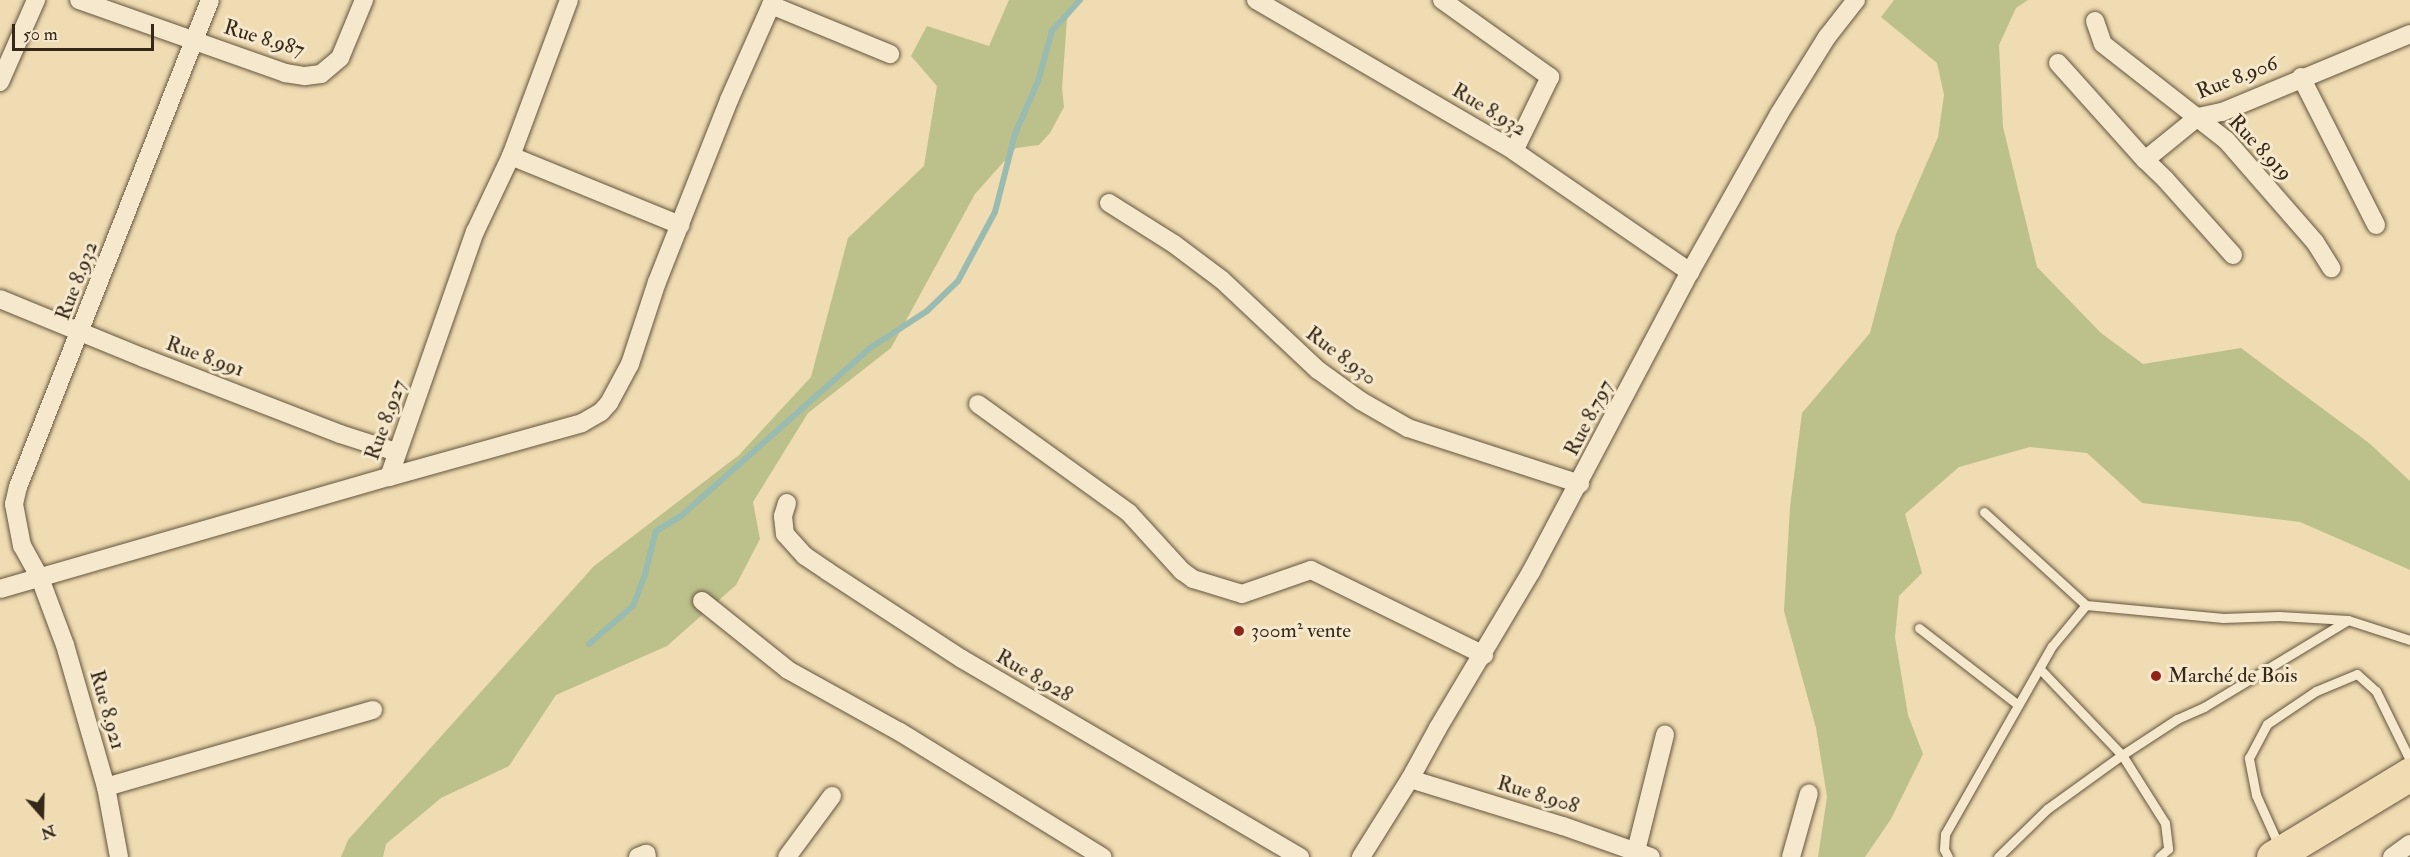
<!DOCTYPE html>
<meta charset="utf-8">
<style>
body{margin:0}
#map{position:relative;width:2410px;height:857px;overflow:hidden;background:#f0dcb2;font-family:"IM FELL Double Pica",serif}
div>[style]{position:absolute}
.green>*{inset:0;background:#bcc08a}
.stream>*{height:6px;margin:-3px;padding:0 3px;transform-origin:3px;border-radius:3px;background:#9abbb0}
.roads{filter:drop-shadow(0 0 2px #64553e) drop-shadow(0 0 2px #64553e)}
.lane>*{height:9px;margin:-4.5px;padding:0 4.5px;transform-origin:4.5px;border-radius:4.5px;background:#f5e8cd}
.street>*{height:18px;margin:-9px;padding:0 9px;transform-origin:9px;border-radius:9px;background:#f5e8cd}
.highway>*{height:33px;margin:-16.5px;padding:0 16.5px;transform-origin:16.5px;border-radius:16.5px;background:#f0dcb2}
.dots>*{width:16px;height:16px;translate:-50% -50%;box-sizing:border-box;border:3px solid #f5e8cd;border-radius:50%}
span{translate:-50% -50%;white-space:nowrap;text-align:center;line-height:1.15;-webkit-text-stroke:6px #f5e8cd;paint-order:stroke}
.street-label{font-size:21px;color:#362818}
.poi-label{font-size:21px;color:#362818}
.left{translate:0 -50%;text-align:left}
.north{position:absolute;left:12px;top:785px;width:60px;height:60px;-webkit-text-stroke:4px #f5e8cd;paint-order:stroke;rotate:160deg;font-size:16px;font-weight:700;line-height:24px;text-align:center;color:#362818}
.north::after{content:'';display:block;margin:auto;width:21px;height:27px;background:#362818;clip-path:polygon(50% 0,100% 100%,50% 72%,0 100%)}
.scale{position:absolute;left:12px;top:24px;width:142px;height:27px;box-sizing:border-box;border:3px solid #362818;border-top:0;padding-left:8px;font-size:18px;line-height:21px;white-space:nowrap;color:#362818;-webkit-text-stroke:4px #f5e8cd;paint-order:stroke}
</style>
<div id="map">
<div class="green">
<i style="clip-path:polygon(1009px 0,1080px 0,1067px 19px,1062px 88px,1064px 107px,1050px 133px,1039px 145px,1016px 148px,975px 194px,891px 348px,808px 413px,753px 502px,760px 539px,736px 585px,667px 646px,556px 695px,509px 766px,441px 798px,386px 844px,383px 857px,341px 857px,348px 840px,594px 566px,739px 455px,811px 377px,848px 238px,924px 166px,937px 86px,911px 56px,927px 26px,989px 46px)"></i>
<i style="clip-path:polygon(1894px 0,2028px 0,2016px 8px,1999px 45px,2003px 127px,2037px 267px,2101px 333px,2143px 364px,2241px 348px,2369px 443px,2410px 481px,2410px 570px,2300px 522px,2142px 503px,2087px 453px,2030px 447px,1959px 467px,1905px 514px,1922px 573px,1899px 596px,1895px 637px,1908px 715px,1923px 754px,1891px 819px,1865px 857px,1818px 857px,1827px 797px,1816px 728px,1784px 611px,1790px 507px,1802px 413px,1870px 333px,1896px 234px,1938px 137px,1944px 95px,1937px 63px,1881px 17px)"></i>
</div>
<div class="stream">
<i style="left:589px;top:644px;width:58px;rotate:-40.8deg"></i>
<i style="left:633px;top:606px;width:34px;rotate:-69deg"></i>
<i style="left:645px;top:574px;width:44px;rotate:-75.7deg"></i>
<i style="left:656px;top:531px;width:29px;rotate:-31deg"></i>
<i style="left:681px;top:516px;width:253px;rotate:-41.6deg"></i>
<i style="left:870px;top:348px;width:68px;rotate:-33deg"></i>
<i style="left:927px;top:311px;width:43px;rotate:-44.1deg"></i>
<i style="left:958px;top:281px;width:78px;rotate:-61.8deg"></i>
<i style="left:995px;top:212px;width:81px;rotate:-75.6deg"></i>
<i style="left:1015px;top:134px;width:58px;rotate:-66.5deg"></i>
<i style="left:1038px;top:81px;width:52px;rotate:-74.4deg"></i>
<i style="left:1052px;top:31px;width:42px;rotate:-47.9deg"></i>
</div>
<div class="roads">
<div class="lane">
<i style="left:1984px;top:512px;width:138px;rotate:42.4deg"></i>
<i style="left:1919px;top:628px;width:124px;rotate:37.8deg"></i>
<i style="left:2040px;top:669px;width:119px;rotate:46.4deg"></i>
<i style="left:2122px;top:755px;width:80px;rotate:57.7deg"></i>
<i style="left:2165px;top:823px;width:26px;rotate:83deg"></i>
<i style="left:2168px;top:849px;width:12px;rotate:138deg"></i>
<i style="left:2279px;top:846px;width:56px;rotate:-114.3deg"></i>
<i style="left:2256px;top:795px;width:38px;rotate:-101deg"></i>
<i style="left:2249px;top:758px;width:38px;rotate:-62deg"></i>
<i style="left:2267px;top:724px;width:59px;rotate:-34deg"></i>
<i style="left:2316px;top:691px;width:44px;rotate:-22.5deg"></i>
<i style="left:2357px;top:674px;width:25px;rotate:42deg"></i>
<i style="left:2376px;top:691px;width:77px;rotate:63.8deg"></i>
<i style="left:1948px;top:857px;width:9px;rotate:-117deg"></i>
<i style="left:1944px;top:849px;width:15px;rotate:-86deg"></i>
<i style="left:1945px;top:834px;width:216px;rotate:-60.4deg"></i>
<i style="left:2052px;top:646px;width:53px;rotate:-50.3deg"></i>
<i style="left:2086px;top:605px;width:138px;rotate:5.4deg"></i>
<i style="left:2223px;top:618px;width:56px;rotate:-2deg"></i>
<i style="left:2279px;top:616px;width:69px;rotate:3.3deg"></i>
<i style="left:2348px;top:620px;width:65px;rotate:17.9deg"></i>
<i style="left:1998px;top:857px;width:69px;rotate:-44.4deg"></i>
<i style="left:2047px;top:809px;width:92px;rotate:-35.8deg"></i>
<i style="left:2122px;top:755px;width:66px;rotate:-33.2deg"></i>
<i style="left:2177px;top:719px;width:30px;rotate:-24deg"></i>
<i style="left:2204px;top:707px;width:168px;rotate:-31.1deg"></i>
</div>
<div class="street">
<i style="left:79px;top:0;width:219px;rotate:19.5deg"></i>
<i style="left:285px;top:73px;width:20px;rotate:9deg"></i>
<i style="left:305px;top:76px;width:16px;rotate:-7deg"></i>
<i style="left:321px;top:74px;width:25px;rotate:-40deg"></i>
<i style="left:340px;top:58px;width:63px;rotate:-67.5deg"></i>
<i style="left:1256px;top:0;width:299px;rotate:30.3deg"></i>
<i style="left:1514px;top:151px;width:214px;rotate:34.5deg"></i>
<i style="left:1442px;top:0;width:133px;rotate:35.5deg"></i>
<i style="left:1550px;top:77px;width:82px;rotate:115.9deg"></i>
<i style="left:2095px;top:21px;width:24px;rotate:71deg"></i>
<i style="left:2103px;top:44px;width:156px;rotate:38deg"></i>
<i style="left:2226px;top:140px;width:135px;rotate:48.9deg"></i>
<i style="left:2315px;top:242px;width:31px;rotate:58deg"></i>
<i style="left:2058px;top:63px;width:130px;rotate:48.1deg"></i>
<i style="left:2301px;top:77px;width:166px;rotate:63.1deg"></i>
<i style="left:0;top:82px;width:90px;rotate:-66.3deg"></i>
<i style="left:511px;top:156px;width:183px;rotate:22.2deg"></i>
<i style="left:1109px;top:203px;width:77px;rotate:32.2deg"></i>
<i style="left:1174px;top:244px;width:60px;rotate:36.9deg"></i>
<i style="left:1222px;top:280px;width:132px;rotate:43.2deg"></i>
<i style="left:1318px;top:370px;width:53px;rotate:35.8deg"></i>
<i style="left:1361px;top:401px;width:54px;rotate:29.9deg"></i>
<i style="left:1408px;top:428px;width:181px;rotate:18deg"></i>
<i style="left:2233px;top:255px;width:102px;rotate:-131.8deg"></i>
<i style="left:2165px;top:179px;width:28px;rotate:-136deg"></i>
<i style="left:2145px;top:160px;width:68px;rotate:-39.1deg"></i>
<i style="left:2198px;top:117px;width:25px;rotate:-12deg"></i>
<i style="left:2222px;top:112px;width:204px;rotate:-22.5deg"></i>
<i style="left:0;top:299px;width:156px;rotate:22.3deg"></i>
<i style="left:144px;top:358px;width:210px;rotate:21.2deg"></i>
<i style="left:340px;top:434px;width:59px;rotate:17.8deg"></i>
<i style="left:978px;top:404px;width:186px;rotate:35.8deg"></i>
<i style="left:1129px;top:513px;width:79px;rotate:47.6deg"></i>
<i style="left:1182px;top:571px;width:14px;rotate:36deg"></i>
<i style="left:1193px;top:579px;width:51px;rotate:17deg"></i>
<i style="left:1242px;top:594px;width:73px;rotate:-19.2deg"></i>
<i style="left:1311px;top:570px;width:193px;rotate:26.2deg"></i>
<i style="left:389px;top:477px;width:200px;rotate:-15.6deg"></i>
<i style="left:582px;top:423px;width:22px;rotate:-30deg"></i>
<i style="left:601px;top:412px;width:12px;rotate:-48deg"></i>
<i style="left:609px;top:403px;width:44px;rotate:-61.7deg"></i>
<i style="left:630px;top:364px;width:86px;rotate:-71.8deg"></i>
<i style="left:657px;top:282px;width:196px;rotate:-68.4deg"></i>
<i style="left:729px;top:100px;width:104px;rotate:-66.1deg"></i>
<i style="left:771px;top:5px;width:129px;rotate:22.4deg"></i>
<i style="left:787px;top:503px;width:14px;rotate:107deg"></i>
<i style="left:783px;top:516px;width:18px;rotate:84deg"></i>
<i style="left:785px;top:534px;width:30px;rotate:48deg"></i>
<i style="left:805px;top:556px;width:27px;rotate:34deg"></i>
<i style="left:827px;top:571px;width:161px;rotate:33.1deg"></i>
<i style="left:962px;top:659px;width:392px;rotate:30.4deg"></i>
<i style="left:0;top:589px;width:405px;rotate:-16.1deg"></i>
<i style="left:389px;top:477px;width:260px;rotate:-70.7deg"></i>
<i style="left:475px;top:232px;width:84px;rotate:-64.7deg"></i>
<i style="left:511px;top:156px;width:166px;rotate:-69.6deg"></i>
<i style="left:702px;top:601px;width:110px;rotate:38.7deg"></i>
<i style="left:788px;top:670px;width:128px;rotate:29deg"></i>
<i style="left:900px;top:732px;width:238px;rotate:31.7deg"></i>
<i style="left:1410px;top:779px;width:160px;rotate:17.1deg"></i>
<i style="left:1563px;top:826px;width:93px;rotate:19.4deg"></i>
<i style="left:106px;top:787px;width:278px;rotate:-16.1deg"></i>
<i style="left:1636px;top:851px;width:120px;rotate:-76deg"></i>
<i style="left:119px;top:857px;width:71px;rotate:-100.5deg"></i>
<i style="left:106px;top:787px;width:148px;rotate:-106.1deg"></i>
<i style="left:65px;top:645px;width:72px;rotate:-110.5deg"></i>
<i style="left:40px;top:578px;width:37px;rotate:-119deg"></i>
<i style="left:22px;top:546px;width:43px;rotate:-100.8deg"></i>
<i style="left:14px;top:504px;width:17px;rotate:-77deg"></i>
<i style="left:18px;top:487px;width:523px;rotate:-68.48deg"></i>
<i style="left:638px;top:857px;width:9px;rotate:-21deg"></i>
<i style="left:646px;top:854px;width:3px;rotate:72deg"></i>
<i style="left:787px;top:857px;width:76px;rotate:-53.6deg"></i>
<i style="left:1361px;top:857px;width:92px;rotate:-57.9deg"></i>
<i style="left:1410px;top:779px;width:58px;rotate:-61.2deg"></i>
<i style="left:1438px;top:728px;width:182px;rotate:-59.2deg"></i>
<i style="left:1531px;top:572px;width:340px;rotate:-62.1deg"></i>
<i style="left:1690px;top:272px;width:181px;rotate:-60.6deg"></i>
<i style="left:1779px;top:114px;width:91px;rotate:-58.1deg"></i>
<i style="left:1827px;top:37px;width:47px;rotate:-51.9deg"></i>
<i style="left:1791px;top:857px;width:66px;rotate:-74.3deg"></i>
<i style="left:2392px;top:857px;width:22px;rotate:-36deg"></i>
</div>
<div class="highway">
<i style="left:2273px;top:857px;width:160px;rotate:-31.2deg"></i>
</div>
</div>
<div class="dots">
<i style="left:1239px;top:631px;background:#8f2418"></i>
<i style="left:2156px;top:676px;background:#8f2418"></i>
</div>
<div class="street-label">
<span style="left:264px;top:39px;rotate:17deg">Rue 8.987</span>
<span style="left:2237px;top:78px;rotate:-21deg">Rue 8.906</span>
<span style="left:1489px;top:110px;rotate:31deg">Rue 8.932</span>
<span style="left:2260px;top:148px;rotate:47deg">Rue 8.919</span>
<span style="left:77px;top:281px;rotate:-69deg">Rue 8.932</span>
<span style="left:1341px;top:356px;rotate:37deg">Rue 8.930</span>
<span style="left:205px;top:357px;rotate:20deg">Rue 8.991</span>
<span style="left:1589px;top:418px;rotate:-63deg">Rue 8.797</span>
<span style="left:386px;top:420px;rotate:-70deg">Rue 8.927</span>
<span style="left:1034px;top:676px;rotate:30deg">Rue 8.928</span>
<span style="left:107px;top:710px;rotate:74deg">Rue 8.921</span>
<span style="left:1538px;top:795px;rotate:17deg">Rue 8.908</span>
</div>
<div class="poi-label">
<span class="left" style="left:1251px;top:631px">300m² vente</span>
<span class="left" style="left:2168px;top:676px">Marché de Bois</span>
</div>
<div class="north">N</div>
<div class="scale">50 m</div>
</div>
